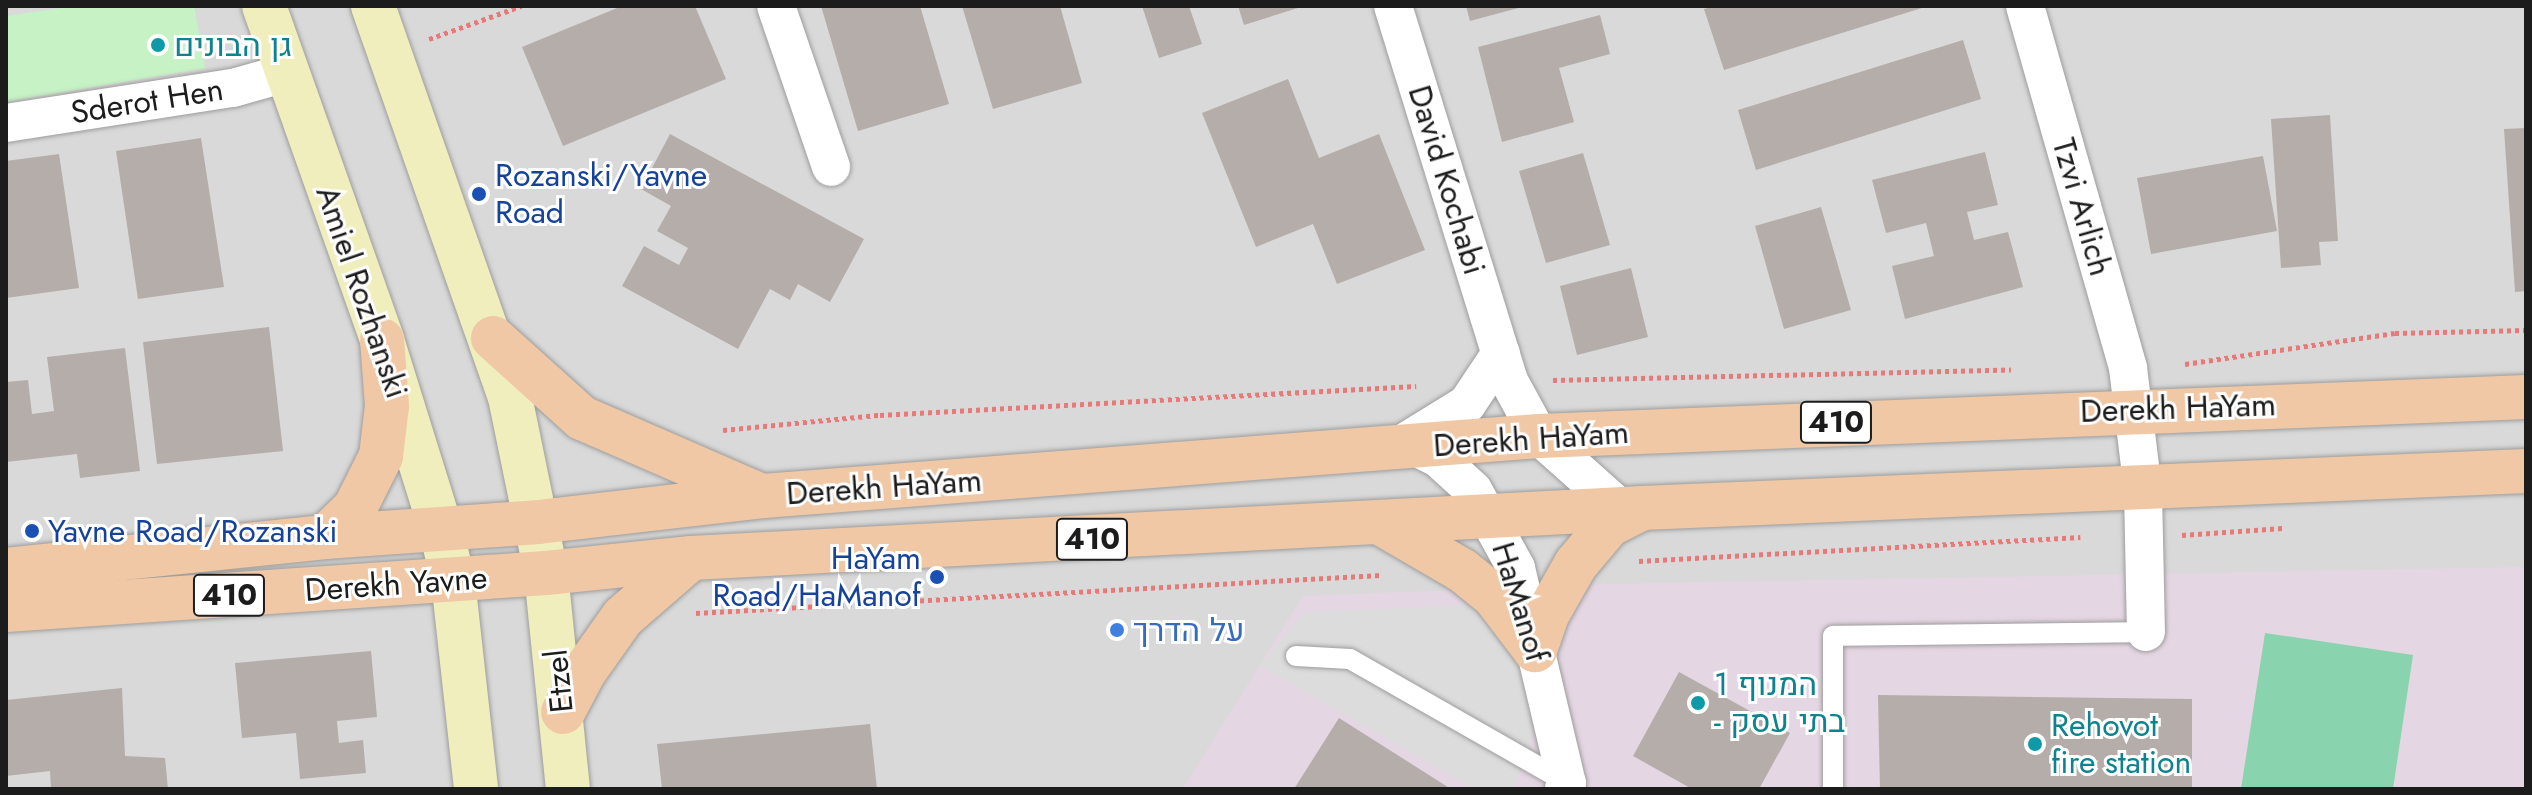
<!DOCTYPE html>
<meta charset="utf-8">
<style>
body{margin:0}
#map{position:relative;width:2532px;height:795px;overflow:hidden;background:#ece8e3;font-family:Jost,Heebo,sans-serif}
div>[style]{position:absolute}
.residential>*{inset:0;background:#dad9d9}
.industrial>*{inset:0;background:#e5d6e3}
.park>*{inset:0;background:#c6f2c5}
.pitch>*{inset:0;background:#8ad3af}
.parking>*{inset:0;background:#dcdcdc}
.building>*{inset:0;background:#b5ada9}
.path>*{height:5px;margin-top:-2.5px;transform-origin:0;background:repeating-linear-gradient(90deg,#e97878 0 4px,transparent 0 8px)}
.roads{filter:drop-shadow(0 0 2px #9d9d9d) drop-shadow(0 0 2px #9d9d9d)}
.lane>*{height:20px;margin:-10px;padding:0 10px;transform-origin:10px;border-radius:10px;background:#fff}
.street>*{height:38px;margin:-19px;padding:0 19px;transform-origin:19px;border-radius:19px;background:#fff}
.secondary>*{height:44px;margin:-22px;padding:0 22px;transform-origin:22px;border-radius:22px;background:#f1eebd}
.primary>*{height:44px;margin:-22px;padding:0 22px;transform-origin:22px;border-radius:22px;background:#f0c8a5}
.dots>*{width:22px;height:22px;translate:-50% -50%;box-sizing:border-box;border:4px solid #fff;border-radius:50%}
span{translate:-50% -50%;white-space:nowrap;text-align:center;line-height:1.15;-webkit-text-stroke:6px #fff;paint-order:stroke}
.shield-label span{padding:2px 6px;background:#fff;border:2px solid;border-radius:6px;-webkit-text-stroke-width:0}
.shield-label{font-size:30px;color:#1c1c1c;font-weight:700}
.culture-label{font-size:32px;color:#0d838f}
.left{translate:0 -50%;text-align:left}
.street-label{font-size:32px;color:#1c1c1c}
.transit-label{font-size:32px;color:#164399}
.right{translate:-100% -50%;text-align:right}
.shop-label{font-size:32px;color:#366cbe}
.frame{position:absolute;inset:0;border:8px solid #1c1c1c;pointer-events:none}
</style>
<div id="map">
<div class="residential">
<i style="clip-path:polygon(6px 6px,2526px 6px,2526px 789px,6px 789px)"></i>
</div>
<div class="industrial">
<i style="clip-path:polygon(2526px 567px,2526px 789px,1183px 789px,1303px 596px,1610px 584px)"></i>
</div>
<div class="park">
<i style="clip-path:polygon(75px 6px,194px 6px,205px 68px,6px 102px,6px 16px)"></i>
</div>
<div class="pitch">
<i style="clip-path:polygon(2265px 633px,2413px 655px,2393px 789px,2241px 789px)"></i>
</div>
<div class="parking">
<i style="clip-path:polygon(1531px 601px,1535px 728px,1514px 789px,1474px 789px,1260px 666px,1303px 613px)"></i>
</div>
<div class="building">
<i style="clip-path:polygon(622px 6px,695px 6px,726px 79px,563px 146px,522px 47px)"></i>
<i style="clip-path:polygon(821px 6px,920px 6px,949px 104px,858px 131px)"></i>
<i style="clip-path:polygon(962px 6px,1060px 6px,1082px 83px,993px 109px)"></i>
<i style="clip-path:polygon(1142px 6px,1189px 6px,1202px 44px,1159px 58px)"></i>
<i style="clip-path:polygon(1238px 6px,1301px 6px,1301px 7px,1244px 25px)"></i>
<i style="clip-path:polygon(1466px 6px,1522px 6px,1522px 7px,1470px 21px)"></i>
<i style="clip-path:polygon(1715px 6px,1925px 6px,1925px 7px,1724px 70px,1704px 9px)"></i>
<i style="clip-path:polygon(1600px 15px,1610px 54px,1559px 68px,1574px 122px,1502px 142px,1478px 47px)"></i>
<i style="clip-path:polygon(1963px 40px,1981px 99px,1756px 170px,1738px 110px)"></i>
<i style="clip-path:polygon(1288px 79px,1319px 158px,1379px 134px,1425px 250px,1337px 284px,1313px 224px,1256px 247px,1202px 113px)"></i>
<i style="clip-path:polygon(2330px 115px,2338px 241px,2319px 242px,2321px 265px,2281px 268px,2271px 119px)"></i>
<i style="clip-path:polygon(2526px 128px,2526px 291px,2515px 292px,2504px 129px)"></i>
<i style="clip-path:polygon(670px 134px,864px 239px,830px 302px,798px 284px,790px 300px,770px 289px,738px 349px,622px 286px,644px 246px,679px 265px,688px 248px,657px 231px,671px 206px,641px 189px)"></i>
<i style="clip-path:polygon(201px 138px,224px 287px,138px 299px,116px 151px)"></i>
<i style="clip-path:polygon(1985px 152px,1998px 205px,1967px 212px,1974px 240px,2008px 232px,2023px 287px,1905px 319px,1892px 266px,1934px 256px,1926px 223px,1886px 233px,1872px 180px)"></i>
<i style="clip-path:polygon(1583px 153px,1610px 245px,1546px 263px,1519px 171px)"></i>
<i style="clip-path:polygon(59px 154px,79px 288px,6px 298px,6px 161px)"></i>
<i style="clip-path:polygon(2263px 156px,2277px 231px,2151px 254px,2137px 178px)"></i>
<i style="clip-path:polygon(1821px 207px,1851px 310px,1784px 329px,1755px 226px)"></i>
<i style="clip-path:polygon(1631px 268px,1648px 337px,1577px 355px,1560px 286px)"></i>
<i style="clip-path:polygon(269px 327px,283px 451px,157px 464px,143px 342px)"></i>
<i style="clip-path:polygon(125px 348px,140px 471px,80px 478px,77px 454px,6px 462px,6px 382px,28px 380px,32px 414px,54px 411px,47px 357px)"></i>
<i style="clip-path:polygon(371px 651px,377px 717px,337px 721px,339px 743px,363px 740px,366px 773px,300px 779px,296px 733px,242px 738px,235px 663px)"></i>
<i style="clip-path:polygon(1679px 672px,1790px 733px,1759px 789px,1692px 789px,1633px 756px)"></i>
<i style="clip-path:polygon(122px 688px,125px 756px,165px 758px,168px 789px,51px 789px,50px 771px,6px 776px,6px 700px)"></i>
<i style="clip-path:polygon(1878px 695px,2192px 699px,2192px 789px,1880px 789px)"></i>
<i style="clip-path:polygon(1339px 718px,1451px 789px,1294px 789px)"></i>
<i style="clip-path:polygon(870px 724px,877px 789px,662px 789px,657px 744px)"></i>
</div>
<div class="path">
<i style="left:429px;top:39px;width:98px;rotate:-19.7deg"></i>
<i style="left:2185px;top:364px;width:212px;rotate:-8.4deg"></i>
<i style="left:2395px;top:333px;width:131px;rotate:-1.3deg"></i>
<i style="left:1553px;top:380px;width:458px;rotate:-1.3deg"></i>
<i style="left:723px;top:430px;width:158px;rotate:-5.5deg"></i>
<i style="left:880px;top:415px;width:537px;rotate:-3.1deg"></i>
<i style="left:2182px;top:535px;width:101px;rotate:-4deg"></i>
<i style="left:1639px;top:561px;width:442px;rotate:-3.1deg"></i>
<i style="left:696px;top:613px;width:686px;rotate:-3.18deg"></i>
</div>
<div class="roads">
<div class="lane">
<i style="left:1296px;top:656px;width:54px;rotate:3.2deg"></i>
<i style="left:1350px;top:659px;width:250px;rotate:29.7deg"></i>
<i style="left:1833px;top:789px;width:153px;rotate:-90deg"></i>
<i style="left:1833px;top:636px;width:313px;rotate:-0.7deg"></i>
</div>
<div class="street">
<i style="left:776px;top:6px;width:170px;rotate:71.1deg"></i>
<i style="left:1393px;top:6px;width:393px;rotate:72.8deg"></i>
<i style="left:1509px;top:381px;width:63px;rotate:61.4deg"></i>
<i style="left:1539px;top:436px;width:111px;rotate:41.7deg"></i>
<i style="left:2025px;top:6px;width:376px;rotate:74.1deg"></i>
<i style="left:2128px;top:368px;width:124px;rotate:83deg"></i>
<i style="left:2143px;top:491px;width:141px;rotate:88.8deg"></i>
<i style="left:6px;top:123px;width:230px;rotate:-8.8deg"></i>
<i style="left:233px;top:88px;width:55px;rotate:-15.8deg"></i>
<i style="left:1399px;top:446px;width:80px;rotate:-31.7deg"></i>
<i style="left:1467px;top:404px;width:61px;rotate:-56.3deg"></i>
<i style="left:1416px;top:447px;width:25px;rotate:27deg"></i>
<i style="left:1438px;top:458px;width:47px;rotate:42.4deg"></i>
<i style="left:1473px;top:490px;width:89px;rotate:61.1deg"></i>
<i style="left:1516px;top:568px;width:221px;rotate:76.7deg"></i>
<i style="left:1567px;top:783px;width:7px;rotate:117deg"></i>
</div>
<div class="secondary">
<i style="left:264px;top:6px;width:354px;rotate:70.5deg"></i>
<i style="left:382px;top:340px;width:199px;rotate:72.7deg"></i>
<i style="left:441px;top:530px;width:51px;rotate:76.5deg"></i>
<i style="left:453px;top:580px;width:210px;rotate:83.7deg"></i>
<i style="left:373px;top:6px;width:414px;rotate:70.7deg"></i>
<i style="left:510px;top:397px;width:180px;rotate:78.4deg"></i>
<i style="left:546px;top:573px;width:217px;rotate:84.2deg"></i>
</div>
<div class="primary">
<i style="left:493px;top:338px;width:120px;rotate:42deg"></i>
<i style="left:582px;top:418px;width:191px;rotate:23.5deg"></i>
<i style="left:1384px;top:525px;width:91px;rotate:30.2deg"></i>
<i style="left:1463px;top:571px;width:40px;rotate:39deg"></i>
<i style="left:1494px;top:596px;width:68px;rotate:52.8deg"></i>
<i style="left:325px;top:537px;width:42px;rotate:-44deg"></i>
<i style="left:355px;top:508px;width:58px;rotate:-63.4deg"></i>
<i style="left:381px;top:456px;width:50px;rotate:-83.2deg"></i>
<i style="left:387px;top:406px;width:66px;rotate:-94.3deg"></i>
<i style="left:6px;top:570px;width:321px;rotate:-5.9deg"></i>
<i style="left:325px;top:537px;width:214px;rotate:-4deg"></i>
<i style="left:538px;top:522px;width:226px;rotate:-6.6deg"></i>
<i style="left:763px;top:496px;width:778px;rotate:-4.42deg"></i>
<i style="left:1539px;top:436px;width:988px;rotate:-2.26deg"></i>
<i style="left:6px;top:610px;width:541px;rotate:-3.92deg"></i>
<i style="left:546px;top:573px;width:146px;rotate:-5.9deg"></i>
<i style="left:691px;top:558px;width:952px;rotate:-3.01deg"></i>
<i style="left:1642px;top:508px;width:885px;rotate:-2.4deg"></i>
<i style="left:1535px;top:650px;width:37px;rotate:-71deg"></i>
<i style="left:1547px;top:615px;width:59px;rotate:-60.4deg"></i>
<i style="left:1576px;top:564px;width:51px;rotate:-49.8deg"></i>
<i style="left:1609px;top:525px;width:35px;rotate:-27deg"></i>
<i style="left:563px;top:712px;width:45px;rotate:-62.3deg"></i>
<i style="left:584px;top:672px;width:67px;rotate:-54.7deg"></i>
<i style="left:623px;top:617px;width:90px;rotate:-40.9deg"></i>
</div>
</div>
<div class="dots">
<i style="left:158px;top:45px;background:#0f9aa8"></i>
<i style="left:479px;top:194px;background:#1a4fb4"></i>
<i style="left:32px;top:531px;background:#1a4fb4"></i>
<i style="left:937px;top:577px;background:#1a4fb4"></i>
<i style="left:1117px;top:630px;background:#3f7fe0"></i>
<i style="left:1698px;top:703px;background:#0f9aa8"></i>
<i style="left:2035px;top:744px;background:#0f9aa8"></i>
</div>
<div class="shield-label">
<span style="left:1836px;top:422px">410</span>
<span style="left:1092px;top:539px">410</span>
<span style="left:229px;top:595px">410</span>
</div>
<div class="culture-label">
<span class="left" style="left:174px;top:45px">גן הבונים</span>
<span class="left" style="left:1714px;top:703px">המנוף 1<br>- בתי עסק</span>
<span class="left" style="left:2051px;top:744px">Rehovot<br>fire station</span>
</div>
<div class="street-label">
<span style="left:147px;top:101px;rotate:-9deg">Sderot Hen</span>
<span style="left:1447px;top:180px;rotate:73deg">David Kochabi</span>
<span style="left:2082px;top:207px;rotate:74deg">Tzvi Arlich</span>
<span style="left:362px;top:292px;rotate:71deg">Amiel Rozhanski</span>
<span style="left:2178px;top:408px;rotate:-2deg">Derekh HaYam</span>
<span style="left:1531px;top:439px;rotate:-4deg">Derekh HaYam</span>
<span style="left:884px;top:487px;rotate:-4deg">Derekh HaYam</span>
<span style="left:396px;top:584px;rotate:-4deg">Derekh Yavne</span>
<span style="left:1520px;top:602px;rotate:73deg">HaManof</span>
<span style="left:559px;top:681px;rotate:-96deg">Etzel</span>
</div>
<div class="transit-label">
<span class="left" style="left:495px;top:194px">Rozanski/Yavne<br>Road</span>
<span class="left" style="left:48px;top:531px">Yavne Road/Rozanski</span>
<span class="right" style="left:921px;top:577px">HaYam<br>Road/HaManof</span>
</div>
<div class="shop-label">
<span class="left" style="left:1133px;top:630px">על הדרך</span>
</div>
<div class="frame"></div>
</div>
